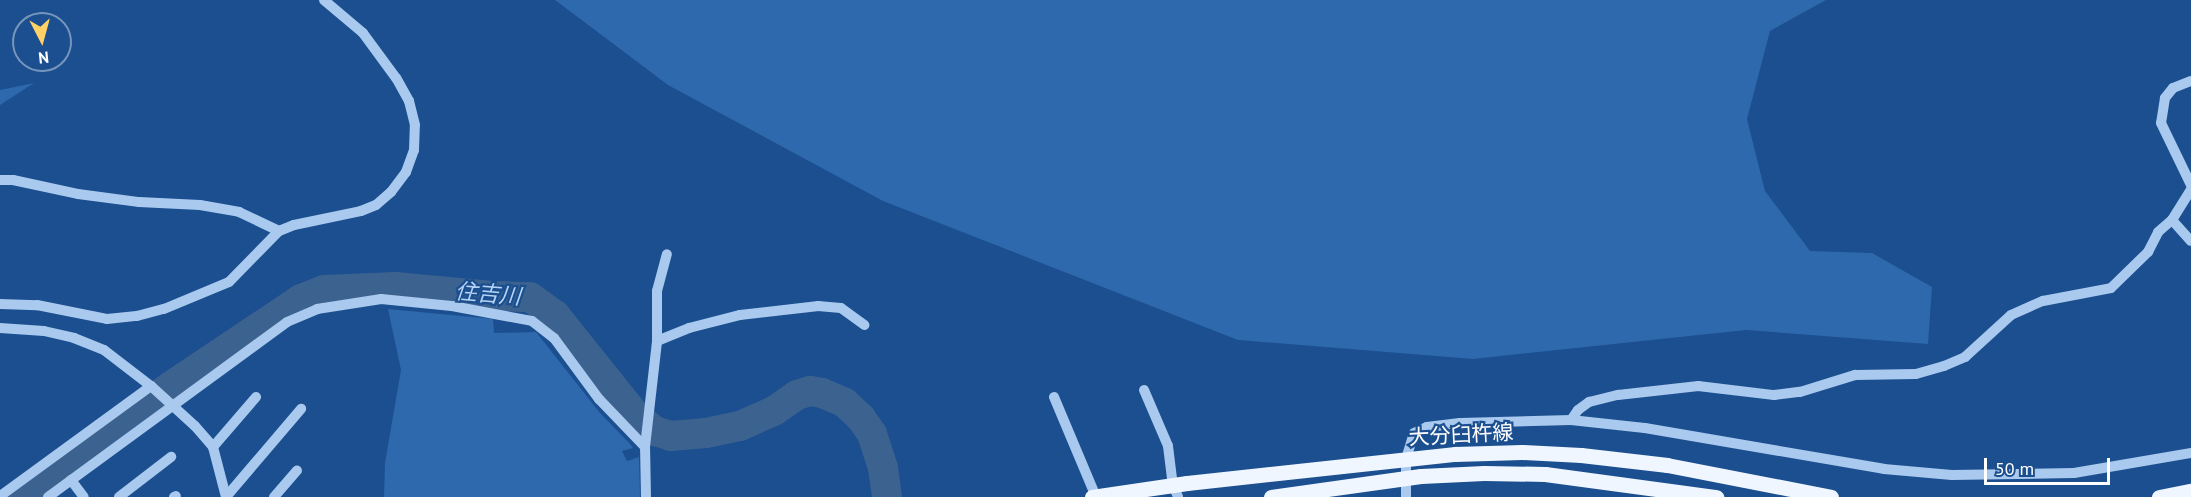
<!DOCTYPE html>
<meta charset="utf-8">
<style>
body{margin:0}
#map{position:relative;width:2191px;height:497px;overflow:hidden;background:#1b4f8f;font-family:"PT Sans","Noto Sans JP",sans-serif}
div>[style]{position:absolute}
.green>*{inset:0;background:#2e69ad}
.river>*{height:30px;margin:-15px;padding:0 15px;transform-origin:15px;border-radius:15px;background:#3c6290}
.minor>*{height:10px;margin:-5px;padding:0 5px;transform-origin:5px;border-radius:5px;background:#a9c9ee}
.major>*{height:15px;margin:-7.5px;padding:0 7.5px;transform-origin:7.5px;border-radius:7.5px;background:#f0f6ff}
span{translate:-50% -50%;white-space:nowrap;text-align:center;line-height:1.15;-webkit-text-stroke:4.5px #1b4f8f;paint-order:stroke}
.street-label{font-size:21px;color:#fff}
.water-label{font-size:22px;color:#b5d3f5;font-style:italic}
.north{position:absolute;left:12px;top:12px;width:60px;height:60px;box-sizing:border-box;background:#1b4f8f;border:2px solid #7695bc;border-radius:50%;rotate:174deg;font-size:16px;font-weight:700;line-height:24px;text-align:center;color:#fff}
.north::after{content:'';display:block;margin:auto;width:21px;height:27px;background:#ffd166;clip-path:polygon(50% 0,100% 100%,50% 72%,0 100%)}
.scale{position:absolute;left:1984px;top:458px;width:126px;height:27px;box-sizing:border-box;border:3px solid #fff;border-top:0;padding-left:8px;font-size:18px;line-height:21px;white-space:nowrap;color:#fff;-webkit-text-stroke:4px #1b4f8f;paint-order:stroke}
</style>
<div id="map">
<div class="green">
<i style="clip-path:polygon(555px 0,1826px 0,1770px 31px,1747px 119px,1765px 191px,1810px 251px,1872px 253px,1932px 287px,1928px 344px,1746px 330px,1473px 359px,1238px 340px,883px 201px,668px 85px)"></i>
<i style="clip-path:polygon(34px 83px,0 105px,0 90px)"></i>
<i style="clip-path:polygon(388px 309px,493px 319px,494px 333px,536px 332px,600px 413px,630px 444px,633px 448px,622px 451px,627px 461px,639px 457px,640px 497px,384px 497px,385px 463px,401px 370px)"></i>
</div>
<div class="river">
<i style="left:19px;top:497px;width:188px;rotate:-36.1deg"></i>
<i style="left:171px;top:386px;width:156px;rotate:-33.8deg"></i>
<i style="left:301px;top:299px;width:25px;rotate:-21deg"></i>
<i style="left:324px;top:290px;width:71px;rotate:-2.4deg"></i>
<i style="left:395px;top:287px;width:97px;rotate:5.3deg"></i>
<i style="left:492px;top:296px;width:38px;rotate:2deg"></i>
<i style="left:530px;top:297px;width:31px;rotate:36deg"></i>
<i style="left:555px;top:315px;width:128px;rotate:51.3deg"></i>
<i style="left:635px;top:415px;width:26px;rotate:39deg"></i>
<i style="left:655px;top:431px;width:17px;rotate:17deg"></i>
<i style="left:671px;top:436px;width:35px;rotate:-5deg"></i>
<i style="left:706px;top:433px;width:35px;rotate:-12deg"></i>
<i style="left:740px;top:426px;width:37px;rotate:-24deg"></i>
<i style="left:774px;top:411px;width:28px;rotate:-35deg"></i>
<i style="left:797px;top:395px;width:14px;rotate:-17deg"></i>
<i style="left:810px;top:391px;width:12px;rotate:9deg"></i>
<i style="left:822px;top:393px;width:25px;rotate:23deg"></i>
<i style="left:845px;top:403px;width:22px;rotate:43deg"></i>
<i style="left:861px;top:418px;width:19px;rotate:55deg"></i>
<i style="left:872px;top:434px;width:36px;rotate:72deg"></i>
<i style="left:883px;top:468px;width:29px;rotate:82deg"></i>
</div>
<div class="minor">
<i style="left:2191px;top:81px;width:19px;rotate:159deg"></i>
<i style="left:2173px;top:88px;width:13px;rotate:129deg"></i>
<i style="left:2165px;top:98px;width:25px;rotate:99deg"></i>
<i style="left:2161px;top:123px;width:69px;rotate:64.2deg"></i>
<i style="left:0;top:180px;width:13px"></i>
<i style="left:13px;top:180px;width:66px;rotate:12.2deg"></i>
<i style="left:78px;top:194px;width:62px;rotate:7.5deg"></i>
<i style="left:139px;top:202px;width:61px;rotate:2.8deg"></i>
<i style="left:200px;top:205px;width:40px;rotate:10deg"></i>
<i style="left:239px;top:212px;width:44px;rotate:25.4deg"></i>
<i style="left:2172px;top:220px;width:36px;rotate:-58deg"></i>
<i style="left:0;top:304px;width:37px;rotate:2deg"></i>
<i style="left:37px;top:305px;width:71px;rotate:11.3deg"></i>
<i style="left:107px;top:319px;width:30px;rotate:-6deg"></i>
<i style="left:137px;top:316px;width:28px;rotate:-15deg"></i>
<i style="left:164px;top:309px;width:70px;rotate:-22.6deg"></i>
<i style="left:229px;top:282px;width:71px;rotate:-45.6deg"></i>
<i style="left:279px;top:231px;width:16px;rotate:-22deg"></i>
<i style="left:294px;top:225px;width:68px;rotate:-11.8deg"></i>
<i style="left:361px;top:211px;width:16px;rotate:-22deg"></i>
<i style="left:376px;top:205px;width:20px;rotate:-41deg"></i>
<i style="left:391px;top:192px;width:25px;rotate:-53deg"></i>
<i style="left:406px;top:172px;width:23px;rotate:-70deg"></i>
<i style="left:414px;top:150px;width:25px;rotate:-88deg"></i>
<i style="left:415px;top:125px;width:25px;rotate:-104deg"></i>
<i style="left:409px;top:101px;width:26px;rotate:-119deg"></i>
<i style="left:396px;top:78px;width:56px;rotate:-126.3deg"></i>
<i style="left:363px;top:33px;width:51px;rotate:-139.8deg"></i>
<i style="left:0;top:328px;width:44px;rotate:3.9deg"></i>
<i style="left:44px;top:331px;width:31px;rotate:13deg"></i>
<i style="left:74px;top:338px;width:32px;rotate:22deg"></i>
<i style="left:104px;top:350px;width:59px;rotate:37.5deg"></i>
<i style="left:151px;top:386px;width:187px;rotate:143.9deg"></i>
<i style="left:657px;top:341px;width:35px;rotate:-22deg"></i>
<i style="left:689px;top:328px;width:53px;rotate:-14.3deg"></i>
<i style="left:740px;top:315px;width:79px;rotate:-6.6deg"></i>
<i style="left:818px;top:306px;width:23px;rotate:5deg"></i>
<i style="left:841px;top:308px;width:29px;rotate:36deg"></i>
<i style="left:151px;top:386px;width:59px;rotate:42.3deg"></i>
<i style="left:195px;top:426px;width:28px;rotate:49deg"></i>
<i style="left:213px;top:447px;width:52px;rotate:75.4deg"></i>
<i style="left:1144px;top:390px;width:61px;rotate:66.8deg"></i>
<i style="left:1168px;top:446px;width:39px;rotate:83deg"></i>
<i style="left:1173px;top:485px;width:13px;rotate:67deg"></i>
<i style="left:1054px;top:397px;width:108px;rotate:67.2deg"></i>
<i style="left:1571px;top:420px;width:12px;rotate:-55deg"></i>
<i style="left:1578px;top:410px;width:14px;rotate:-36deg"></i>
<i style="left:1589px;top:402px;width:30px;rotate:-14deg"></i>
<i style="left:1618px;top:395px;width:81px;rotate:-6.4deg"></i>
<i style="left:1698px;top:386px;width:77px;rotate:6.8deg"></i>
<i style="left:1774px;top:395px;width:26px;rotate:-7deg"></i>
<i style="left:1800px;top:392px;width:58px;rotate:-17.2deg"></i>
<i style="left:1855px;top:375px;width:61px;rotate:-0.9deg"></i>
<i style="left:1916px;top:374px;width:29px;rotate:-16deg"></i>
<i style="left:1944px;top:366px;width:23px;rotate:-23deg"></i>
<i style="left:1965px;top:357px;width:62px;rotate:-42.4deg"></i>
<i style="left:2011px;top:315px;width:35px;rotate:-24deg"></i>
<i style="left:2043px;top:301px;width:69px;rotate:-10.8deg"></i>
<i style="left:2111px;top:288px;width:52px;rotate:-44.2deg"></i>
<i style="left:2148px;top:252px;width:22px;rotate:-63deg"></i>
<i style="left:2158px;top:232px;width:18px;rotate:-41deg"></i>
<i style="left:2172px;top:220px;width:28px;rotate:48deg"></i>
<i style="left:213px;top:447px;width:66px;rotate:-49.3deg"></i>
<i style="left:71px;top:480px;width:21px;rotate:53deg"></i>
<i style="left:48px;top:497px;width:296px;rotate:-36.2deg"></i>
<i style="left:287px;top:322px;width:33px;rotate:-23deg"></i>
<i style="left:317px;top:309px;width:65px;rotate:-8.9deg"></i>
<i style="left:381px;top:299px;width:71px;rotate:5.6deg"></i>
<i style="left:452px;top:306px;width:81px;rotate:10.6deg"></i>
<i style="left:532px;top:321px;width:28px;rotate:38deg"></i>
<i style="left:554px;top:338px;width:76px;rotate:53.6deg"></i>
<i style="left:599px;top:399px;width:66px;rotate:46.2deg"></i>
<i style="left:119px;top:497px;width:66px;rotate:-37.6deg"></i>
<i style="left:174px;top:497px;width:2px;rotate:-27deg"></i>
<i style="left:226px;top:497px;width:116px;rotate:-49.6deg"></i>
<i style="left:274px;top:497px;width:35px;rotate:-49deg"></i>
<i style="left:646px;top:497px;width:50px;rotate:-91.1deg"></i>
<i style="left:645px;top:447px;width:107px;rotate:-83.5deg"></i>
<i style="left:657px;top:341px;width:50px;rotate:-90deg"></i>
<i style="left:657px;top:291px;width:38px;rotate:-75deg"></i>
<i style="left:1406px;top:497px;width:38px;rotate:-90deg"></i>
<i style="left:1406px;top:459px;width:27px;rotate:-73deg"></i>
<i style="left:1414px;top:433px;width:14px;rotate:-25deg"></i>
<i style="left:1427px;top:427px;width:33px;rotate:-7deg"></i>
<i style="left:1460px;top:423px;width:111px;rotate:-1.5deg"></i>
<i style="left:1571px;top:420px;width:74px;rotate:6.2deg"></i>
<i style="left:1645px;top:428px;width:242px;rotate:9.7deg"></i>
<i style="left:1884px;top:469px;width:68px;rotate:5deg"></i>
<i style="left:1952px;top:475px;width:122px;rotate:-0.9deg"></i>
<i style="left:2074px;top:473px;width:119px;rotate:-9.7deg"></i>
</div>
<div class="major">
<i style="left:1092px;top:497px;width:96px;rotate:-8.4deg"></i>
<i style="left:1187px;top:483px;width:270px;rotate:-6.2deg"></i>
<i style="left:1455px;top:454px;width:67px;rotate:-1.7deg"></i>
<i style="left:1522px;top:452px;width:59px;rotate:2.9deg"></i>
<i style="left:1581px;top:455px;width:87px;rotate:6.6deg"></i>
<i style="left:1667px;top:465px;width:167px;rotate:11deg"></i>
<i style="left:1271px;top:497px;width:151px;rotate:-8deg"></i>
<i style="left:1421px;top:476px;width:63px;rotate:-2.7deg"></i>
<i style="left:1484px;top:473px;width:61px;rotate:0.9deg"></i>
<i style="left:1545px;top:474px;width:173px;rotate:7.7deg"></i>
<i style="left:2159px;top:497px;width:33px;rotate:-11deg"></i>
</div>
<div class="street-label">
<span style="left:1461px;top:435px;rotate:-3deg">大分臼杵線</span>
</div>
<div class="water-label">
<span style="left:488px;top:294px;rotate:5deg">住吉川</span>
</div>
<div class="north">N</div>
<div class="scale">50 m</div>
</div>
